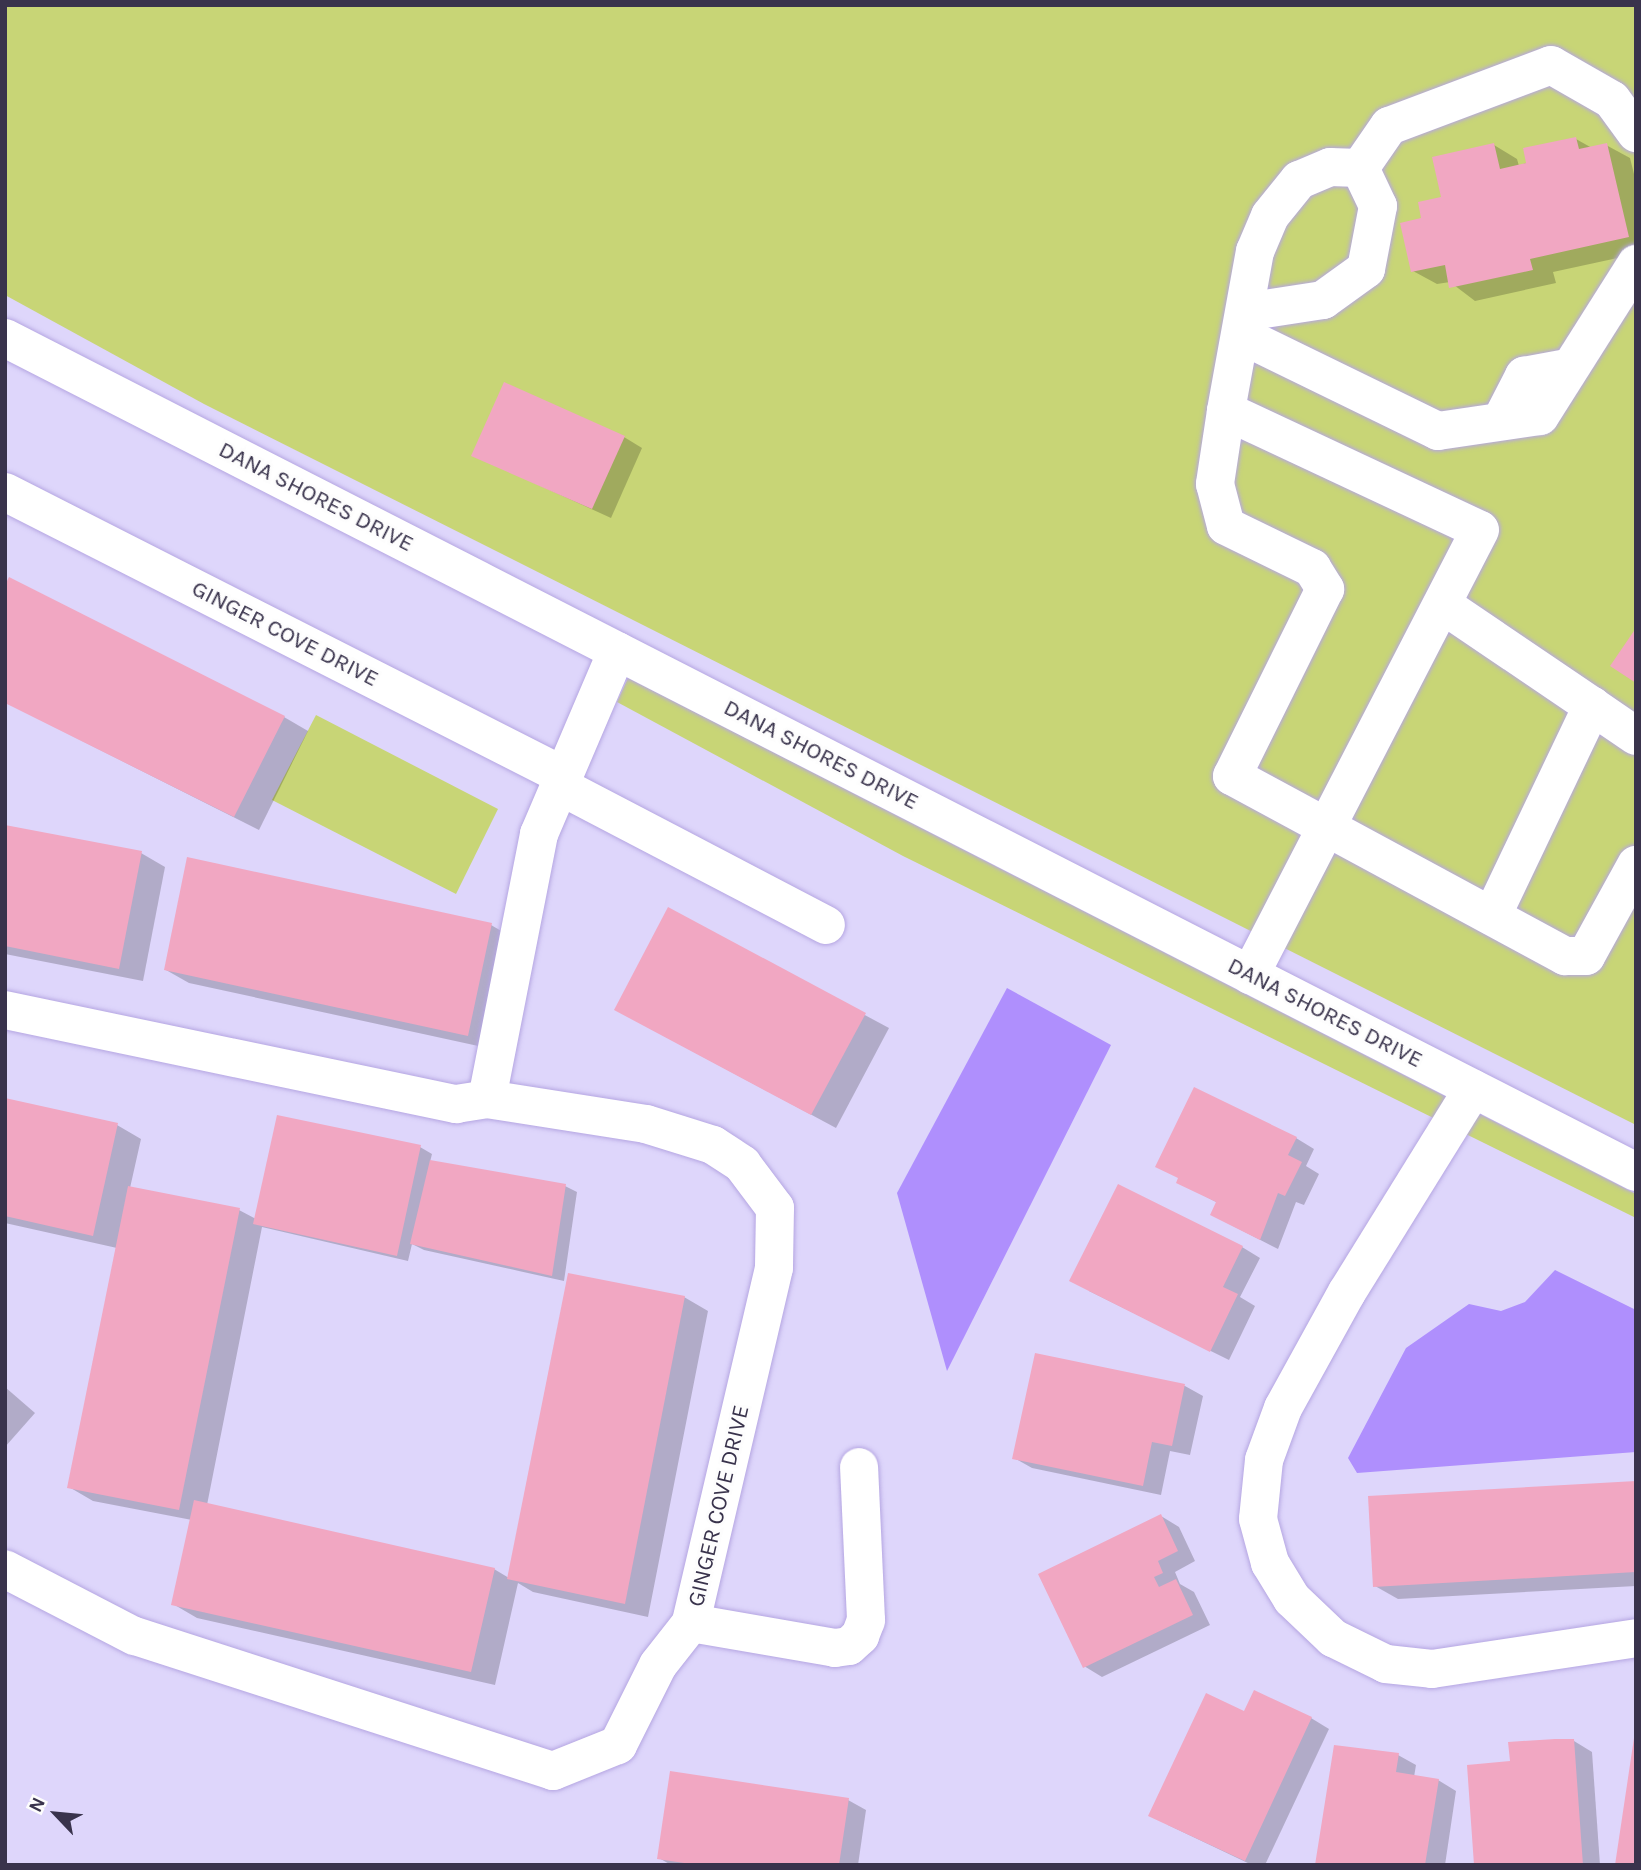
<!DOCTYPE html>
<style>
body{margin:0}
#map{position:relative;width:1641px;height:1870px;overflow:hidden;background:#ded6fb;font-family:Karla,sans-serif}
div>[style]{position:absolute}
.green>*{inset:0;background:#c8d576}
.water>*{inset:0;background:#af8ffd}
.shadow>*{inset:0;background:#0003}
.building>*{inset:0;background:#f1a7c2}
.roads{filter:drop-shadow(0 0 2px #b5a6e2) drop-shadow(0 0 2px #b5a6e2)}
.minor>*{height:38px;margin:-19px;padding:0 19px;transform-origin:19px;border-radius:19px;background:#fff}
span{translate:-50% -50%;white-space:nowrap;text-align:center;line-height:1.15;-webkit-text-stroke:6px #fdfdfd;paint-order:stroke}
.street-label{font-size:23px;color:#39334c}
.frame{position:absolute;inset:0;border:7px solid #39334c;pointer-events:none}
.north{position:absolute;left:21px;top:1779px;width:70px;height:70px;-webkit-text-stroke:5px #fdfdfd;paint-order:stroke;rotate:296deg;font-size:19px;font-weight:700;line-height:28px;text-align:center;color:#39334c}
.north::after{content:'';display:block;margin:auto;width:24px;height:32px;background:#39334c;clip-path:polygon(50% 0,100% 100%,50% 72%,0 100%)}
</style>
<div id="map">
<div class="green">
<i style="clip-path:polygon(5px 5px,1636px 5px,1636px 1125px,204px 404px,5px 295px)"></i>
<i style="clip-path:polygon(628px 678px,1636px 1194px,1636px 1218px,903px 856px,617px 702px)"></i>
<i style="clip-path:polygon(316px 715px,498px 809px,456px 894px,272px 800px)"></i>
</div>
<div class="water">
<i style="clip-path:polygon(1007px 988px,1111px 1045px,947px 1371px,897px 1193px)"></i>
<i style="clip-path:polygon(1555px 1270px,1636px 1310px,1636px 1452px,1357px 1473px,1348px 1458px,1406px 1348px,1469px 1304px,1501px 1311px,1525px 1302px)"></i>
</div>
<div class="shadow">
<i style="clip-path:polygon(1576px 139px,1592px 148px,1606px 145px,1630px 158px,1636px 182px,1636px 254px,1553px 272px,1556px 283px,1475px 301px,1450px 282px,1437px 284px,1413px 271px,1423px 220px,1494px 145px,1517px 159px,1519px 166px)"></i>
<i style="clip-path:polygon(624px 437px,642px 448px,611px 518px,473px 455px)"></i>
<i style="clip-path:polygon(5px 702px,284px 717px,308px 731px,259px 830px)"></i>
<i style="clip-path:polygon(5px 826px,141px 853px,165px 867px,143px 981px,5px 954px)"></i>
<i style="clip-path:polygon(669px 910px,889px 1028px,836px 1128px,640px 1023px)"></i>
<i style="clip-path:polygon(491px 925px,515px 939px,492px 1049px,189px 983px,166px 970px)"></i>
<i style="clip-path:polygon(5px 1100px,117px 1125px,141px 1139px,130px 1188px,239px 1210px,256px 1219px,420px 1147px,432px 1154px,430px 1162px,565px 1186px,577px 1192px,564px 1281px,424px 1250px,412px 1244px,408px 1261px,262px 1227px,207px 1505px,494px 1569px,509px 1578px,684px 1297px,708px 1311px,648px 1617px,533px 1592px,518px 1583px,495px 1685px,197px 1618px,173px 1604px,192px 1520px,93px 1501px,69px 1487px,117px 1248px,5px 1223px)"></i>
<i style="clip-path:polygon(1296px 1138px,1314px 1149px,1306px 1166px,1319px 1174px,1304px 1205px,1296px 1202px,1278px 1249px,1212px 1215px,1218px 1203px,1178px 1182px)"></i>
<i style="clip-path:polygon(1242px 1247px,1260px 1258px,1240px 1297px,1255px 1306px,1229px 1360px,1089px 1291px)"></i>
<i style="clip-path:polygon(1036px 1355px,1185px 1386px,1203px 1396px,1190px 1455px,1170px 1451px,1161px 1495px,1032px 1468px,1014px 1458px)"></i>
<i style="clip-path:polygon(5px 1387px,35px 1413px,5px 1447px)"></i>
<i style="clip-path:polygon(1636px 1483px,1636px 1586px,1398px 1599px,1375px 1586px)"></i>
<i style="clip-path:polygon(1161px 1516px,1179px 1527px,1195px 1561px,1175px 1572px,1180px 1584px,1194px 1592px,1210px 1625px,1102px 1677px,1084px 1666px)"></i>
<i style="clip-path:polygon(1245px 1713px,1311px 1718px,1329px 1729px,1265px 1865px,1252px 1865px,1168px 1825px)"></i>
<i style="clip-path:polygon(1636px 1739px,1636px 1865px,1617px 1865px)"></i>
<i style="clip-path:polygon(1574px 1741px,1592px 1752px,1600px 1865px,1475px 1865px,1512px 1763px)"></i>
<i style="clip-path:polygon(1398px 1755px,1416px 1765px,1414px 1777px,1438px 1780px,1456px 1791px,1445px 1865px,1317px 1865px)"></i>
<i style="clip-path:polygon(848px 1800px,866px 1810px,858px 1865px,671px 1865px,659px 1858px)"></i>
</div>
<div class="building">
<i style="clip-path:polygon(1576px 137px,1579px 149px,1607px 143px,1629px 237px,1530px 259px,1533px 270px,1449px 288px,1445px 265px,1411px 272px,1400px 223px,1421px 218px,1418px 202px,1441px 197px,1432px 157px,1494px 143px,1500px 169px,1526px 163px,1523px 148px)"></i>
<i style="clip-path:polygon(504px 382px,625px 436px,592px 509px,471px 456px)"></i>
<i style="clip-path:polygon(9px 577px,285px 716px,234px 817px,5px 703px,5px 585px)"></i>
<i style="clip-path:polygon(1636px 628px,1636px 683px,1610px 666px)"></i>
<i style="clip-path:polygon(5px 825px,142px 851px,119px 969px,5px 946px)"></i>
<i style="clip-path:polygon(187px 857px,492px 923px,468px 1036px,164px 970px)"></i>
<i style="clip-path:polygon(668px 907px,866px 1013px,811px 1115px,614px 1010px)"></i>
<i style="clip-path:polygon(1194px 1087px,1297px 1137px,1288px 1155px,1302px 1162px,1285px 1196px,1278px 1193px,1260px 1240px,1210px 1215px,1216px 1202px,1176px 1183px,1178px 1178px,1155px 1167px)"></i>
<i style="clip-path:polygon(5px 1098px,118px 1123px,93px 1236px,5px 1216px)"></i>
<i style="clip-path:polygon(277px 1115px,421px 1145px,397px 1256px,253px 1224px)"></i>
<i style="clip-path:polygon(430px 1160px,566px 1184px,552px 1276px,410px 1244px)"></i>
<i style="clip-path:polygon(1118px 1184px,1243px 1246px,1223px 1287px,1238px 1294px,1210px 1352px,1069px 1281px)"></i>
<i style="clip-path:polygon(128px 1186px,240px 1208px,179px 1510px,67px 1488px)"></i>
<i style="clip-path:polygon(568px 1273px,685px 1296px,625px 1604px,507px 1579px)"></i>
<i style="clip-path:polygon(1035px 1353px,1185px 1384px,1172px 1446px,1152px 1442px,1143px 1486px,1012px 1459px)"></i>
<i style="clip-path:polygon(1636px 1481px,1636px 1572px,1373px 1587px,1368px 1496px)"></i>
<i style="clip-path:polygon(194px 1500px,495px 1568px,471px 1672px,171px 1605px)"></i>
<i style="clip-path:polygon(1161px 1514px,1178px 1551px,1158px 1561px,1163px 1573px,1154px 1577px,1159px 1587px,1176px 1579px,1193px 1615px,1083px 1668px,1038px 1574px)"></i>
<i style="clip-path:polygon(1254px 1690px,1312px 1717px,1245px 1861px,1148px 1816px,1206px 1693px,1244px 1711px)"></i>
<i style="clip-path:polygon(1634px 1738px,1636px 1865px,1615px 1865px)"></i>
<i style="clip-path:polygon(1555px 1739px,1574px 1739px,1583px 1865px,1474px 1865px,1467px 1765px,1510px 1761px,1508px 1742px)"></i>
<i style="clip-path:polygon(1334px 1745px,1399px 1753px,1396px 1772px,1439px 1779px,1425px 1865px,1315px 1865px)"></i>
<i style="clip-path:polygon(670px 1771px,849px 1798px,839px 1865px,698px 1865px,657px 1859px)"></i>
</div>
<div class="roads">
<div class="minor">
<i style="left:1360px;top:168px;width:51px;rotate:-55.4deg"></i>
<i style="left:1389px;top:126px;width:173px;rotate:-20.6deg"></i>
<i style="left:1551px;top:65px;width:70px;rotate:29.8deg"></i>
<i style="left:1612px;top:100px;width:41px;rotate:54deg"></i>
<i style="left:1245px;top:312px;width:79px;rotate:-8.7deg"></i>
<i style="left:1323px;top:300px;width:53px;rotate:-35.8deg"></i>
<i style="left:1366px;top:269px;width:64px;rotate:-79.2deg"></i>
<i style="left:1378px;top:206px;width:42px;rotate:-115.3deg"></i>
<i style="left:1360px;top:168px;width:30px;rotate:-178deg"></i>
<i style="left:1330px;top:167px;width:34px;rotate:157deg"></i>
<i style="left:1299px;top:180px;width:46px;rotate:128.9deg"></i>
<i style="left:1270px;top:216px;width:38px;rotate:113deg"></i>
<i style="left:1255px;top:251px;width:163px;rotate:100.3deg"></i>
<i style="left:1226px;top:411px;width:74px;rotate:98.6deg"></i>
<i style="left:1215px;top:484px;width:43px;rotate:75.3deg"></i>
<i style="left:1226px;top:526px;width:96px;rotate:26deg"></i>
<i style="left:1312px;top:568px;width:25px;rotate:58deg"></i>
<i style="left:1325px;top:589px;width:209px;rotate:116.4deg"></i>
<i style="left:1232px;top:776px;width:379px;rotate:28.4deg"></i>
<i style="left:1565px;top:956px;width:21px"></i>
<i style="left:1586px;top:956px;width:104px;rotate:-61.2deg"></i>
<i style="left:1241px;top:335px;width:219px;rotate:26deg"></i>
<i style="left:1438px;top:431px;width:103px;rotate:-8.4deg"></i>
<i style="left:1540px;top:416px;width:180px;rotate:-57.7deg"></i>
<i style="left:5px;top:338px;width:1832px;rotate:27.08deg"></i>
<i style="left:1226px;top:411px;width:280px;rotate:25.1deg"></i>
<i style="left:1480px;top:530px;width:501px;rotate:117.33deg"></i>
<i style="left:1501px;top:421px;width:51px;rotate:-62.9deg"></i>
<i style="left:1524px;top:376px;width:44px;rotate:-10.5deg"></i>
<i style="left:5px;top:492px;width:627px;rotate:26.93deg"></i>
<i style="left:1443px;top:605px;width:180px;rotate:34.1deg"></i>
<i style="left:560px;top:786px;width:300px;rotate:27.6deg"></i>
<i style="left:1492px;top:916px;width:233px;rotate:-64.5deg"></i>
<i style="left:1592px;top:706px;width:53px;rotate:34.3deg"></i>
<i style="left:5px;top:1010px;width:461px;rotate:11.8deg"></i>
<i style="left:456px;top:1104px;width:31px;rotate:-9deg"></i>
<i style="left:487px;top:1099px;width:161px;rotate:8.9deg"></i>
<i style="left:646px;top:1124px;width:70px;rotate:17.4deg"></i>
<i style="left:713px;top:1145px;width:35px;rotate:33deg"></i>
<i style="left:742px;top:1164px;width:55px;rotate:53.1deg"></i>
<i style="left:775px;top:1208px;width:60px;rotate:91deg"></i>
<i style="left:774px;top:1268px;width:365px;rotate:103.2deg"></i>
<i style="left:691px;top:1623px;width:53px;rotate:128.2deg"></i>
<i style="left:658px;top:1665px;width:89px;rotate:116.6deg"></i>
<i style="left:618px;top:1745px;width:70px;rotate:158.2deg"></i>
<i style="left:553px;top:1771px;width:440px;rotate:-162.1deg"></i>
<i style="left:134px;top:1636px;width:145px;rotate:-152.6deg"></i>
<i style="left:1473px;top:1089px;width:239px;rotate:121.8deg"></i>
<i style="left:1347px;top:1292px;width:132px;rotate:118.9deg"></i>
<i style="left:1283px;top:1408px;width:55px;rotate:110.1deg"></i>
<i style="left:1264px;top:1460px;width:59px;rotate:95.8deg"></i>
<i style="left:1258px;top:1519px;width:46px;rotate:74.7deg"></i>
<i style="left:1270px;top:1563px;width:42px;rotate:58.6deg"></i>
<i style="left:1292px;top:1599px;width:57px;rotate:43.6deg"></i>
<i style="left:1333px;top:1638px;width:59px;rotate:26.1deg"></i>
<i style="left:1386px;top:1664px;width:46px;rotate:6.2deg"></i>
<i style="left:1432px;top:1669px;width:206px;rotate:-8.6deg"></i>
<i style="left:487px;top:1099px;width:270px;rotate:-78.9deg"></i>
<i style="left:539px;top:834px;width:199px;rotate:-66.9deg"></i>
<i style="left:691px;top:1623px;width:146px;rotate:9.8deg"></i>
<i style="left:835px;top:1648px;width:14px;rotate:-8deg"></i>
<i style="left:849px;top:1646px;width:15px;rotate:-42deg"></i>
<i style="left:860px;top:1636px;width:17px;rotate:-69deg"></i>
<i style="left:866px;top:1620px;width:153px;rotate:-92.6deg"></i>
</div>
</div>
<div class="street-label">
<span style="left:316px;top:497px;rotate:27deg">DANA SHORES DRIVE</span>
<span style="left:285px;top:634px;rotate:27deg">GINGER COVE DRIVE</span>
<span style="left:821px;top:755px;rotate:27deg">DANA SHORES DRIVE</span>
<span style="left:1325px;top:1013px;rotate:27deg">DANA SHORES DRIVE</span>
<span style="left:719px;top:1506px;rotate:-77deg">GINGER COVE DRIVE</span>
</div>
<div class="frame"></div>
<div class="north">N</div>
</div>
